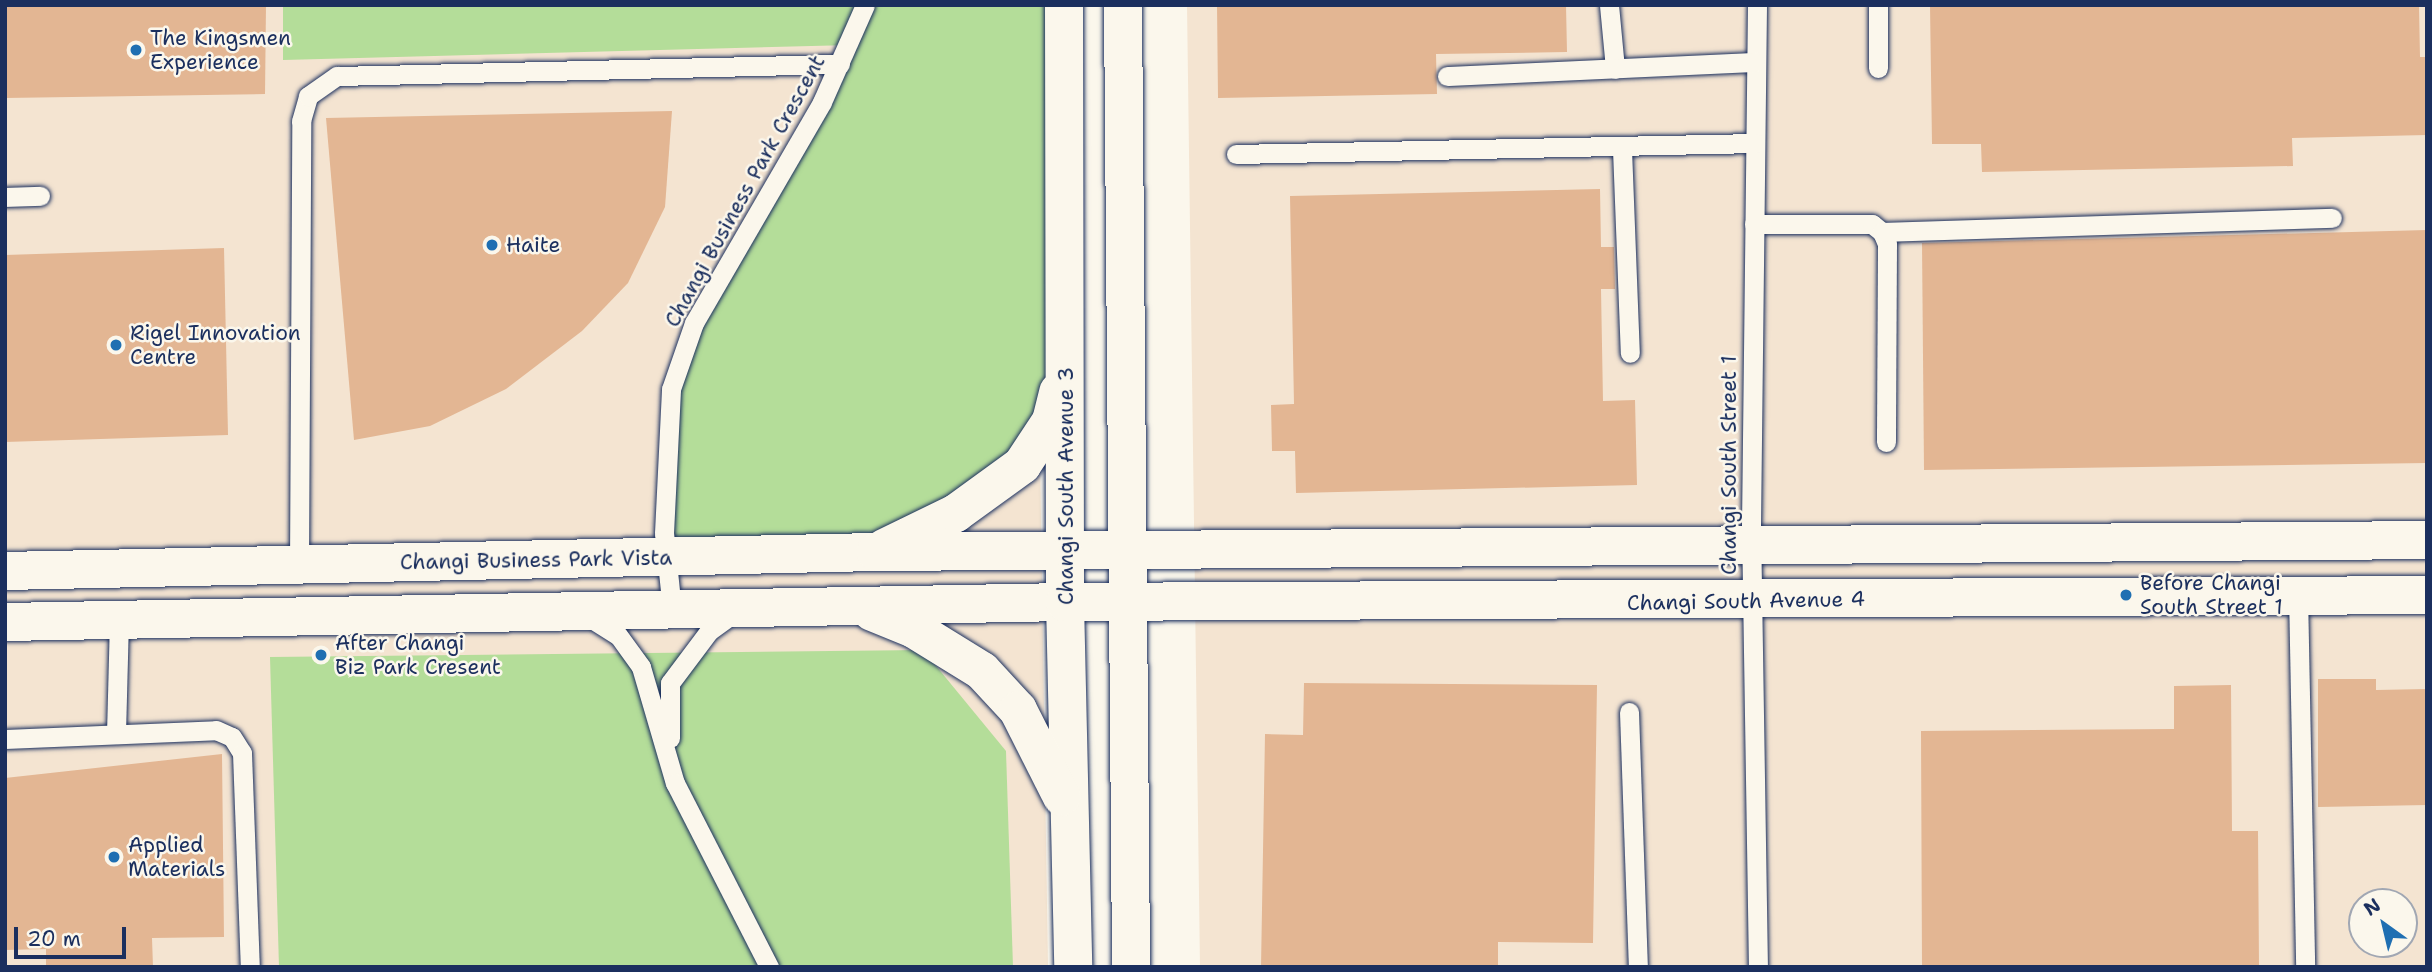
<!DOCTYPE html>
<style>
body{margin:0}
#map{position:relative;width:2432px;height:972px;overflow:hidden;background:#fbf7ec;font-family:"Shantell Sans",sans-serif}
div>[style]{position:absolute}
.built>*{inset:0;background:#f4e4d1}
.green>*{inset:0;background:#b4dd99}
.building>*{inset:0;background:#e3b693}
.roads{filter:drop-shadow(0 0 2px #1b2f5e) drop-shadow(0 0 2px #1b2f5e)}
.lane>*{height:19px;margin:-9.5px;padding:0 9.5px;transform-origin:9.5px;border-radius:9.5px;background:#fbf7ec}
.secondary>*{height:38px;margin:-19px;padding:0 19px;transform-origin:19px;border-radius:19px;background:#fbf7ec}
.dots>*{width:19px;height:19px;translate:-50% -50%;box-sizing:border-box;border:4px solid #fbf7ec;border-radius:50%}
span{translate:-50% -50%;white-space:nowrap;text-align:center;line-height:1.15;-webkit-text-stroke:5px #fbf7ec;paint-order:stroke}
.poi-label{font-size:21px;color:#1b2f5e}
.left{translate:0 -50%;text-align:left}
.street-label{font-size:21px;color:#1b2f5e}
.frame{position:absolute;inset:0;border:7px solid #1b2f5e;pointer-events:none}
.north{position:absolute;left:2348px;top:888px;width:70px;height:70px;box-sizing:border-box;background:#fbf7ec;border:2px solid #a1a7b3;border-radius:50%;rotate:326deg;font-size:19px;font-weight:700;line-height:28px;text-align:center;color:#1b2f5e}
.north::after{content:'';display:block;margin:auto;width:24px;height:32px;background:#1f6fb2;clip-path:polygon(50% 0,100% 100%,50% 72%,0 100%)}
.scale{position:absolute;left:14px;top:927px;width:112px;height:32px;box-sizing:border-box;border:4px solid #1b2f5e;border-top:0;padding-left:9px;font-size:21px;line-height:24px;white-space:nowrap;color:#1b2f5e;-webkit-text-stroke:5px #fbf7ec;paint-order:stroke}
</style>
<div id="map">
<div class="built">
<i style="clip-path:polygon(5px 5px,1033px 5px,1048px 967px,5px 967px)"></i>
<i style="clip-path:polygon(evenodd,1187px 5px,2427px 5px,2427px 967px,1200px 967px,1187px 5px,2362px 902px,2404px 902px,2404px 944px,2362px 944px,2362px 902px)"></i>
</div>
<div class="green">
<i style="clip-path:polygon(283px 5px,1063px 5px,1051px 421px,876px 552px,670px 557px,665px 455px,695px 323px,851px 45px,283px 60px)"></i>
<i style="clip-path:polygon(923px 650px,1006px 751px,1013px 967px,279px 967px,270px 657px)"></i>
</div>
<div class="building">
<i style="clip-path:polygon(5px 5px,266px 5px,265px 94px,5px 98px)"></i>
<i style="clip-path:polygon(1217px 5px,1566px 5px,1567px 52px,1436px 54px,1437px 94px,1218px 98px)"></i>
<i style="clip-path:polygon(1930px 5px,2419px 5px,2420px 57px,2427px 57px,2427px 135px,2292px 138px,2293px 166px,1982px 172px,1981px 144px,1932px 144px)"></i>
<i style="clip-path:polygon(672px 111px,665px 207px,628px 283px,582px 331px,506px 389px,430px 426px,354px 440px,326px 118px)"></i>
<i style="clip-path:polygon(1600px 189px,1601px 247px,1614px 247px,1615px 289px,1601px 289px,1603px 401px,1635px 400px,1637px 485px,1296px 493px,1295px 451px,1272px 451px,1271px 405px,1294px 404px,1290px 196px)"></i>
<i style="clip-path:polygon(2427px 230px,2427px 463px,1924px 470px,1922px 243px)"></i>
<i style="clip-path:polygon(224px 248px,228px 435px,5px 442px,5px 255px)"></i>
<i style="clip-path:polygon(2318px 679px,2376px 679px,2376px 690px,2427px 689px,2427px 805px,2318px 807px)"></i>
<i style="clip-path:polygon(1304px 683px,1597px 685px,1593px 943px,1498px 942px,1498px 967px,1261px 967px,1265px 734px,1303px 735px)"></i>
<i style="clip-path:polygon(2231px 685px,2232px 831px,2258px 831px,2259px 967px,1922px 967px,1921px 731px,2174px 729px,2174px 686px)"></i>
<i style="clip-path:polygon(222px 754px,224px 937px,152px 938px,153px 967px,46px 967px,46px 949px,5px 950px,5px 778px)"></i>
</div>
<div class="roads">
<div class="lane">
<i style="left:1609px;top:5px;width:64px;rotate:84.6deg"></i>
<i style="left:1757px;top:5px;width:519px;rotate:90.66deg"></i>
<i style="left:1751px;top:524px;width:443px;rotate:89.1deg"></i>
<i style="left:1878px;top:68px;width:63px;rotate:-90deg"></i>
<i style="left:1447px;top:76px;width:308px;rotate:-2.6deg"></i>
<i style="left:1622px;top:149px;width:204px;rotate:87.8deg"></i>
<i style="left:1236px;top:154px;width:519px;rotate:-1.21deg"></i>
<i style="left:5px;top:197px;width:35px;rotate:-2deg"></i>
<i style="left:1754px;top:224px;width:118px"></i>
<i style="left:1872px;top:224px;width:13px;rotate:39deg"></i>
<i style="left:1882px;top:232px;width:13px;rotate:67deg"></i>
<i style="left:1887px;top:244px;width:198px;rotate:90.3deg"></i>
<i style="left:1882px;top:232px;width:450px;rotate:-1.8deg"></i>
<i style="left:299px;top:565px;width:444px;rotate:-89.7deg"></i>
<i style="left:301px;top:121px;width:26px;rotate:-74deg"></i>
<i style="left:308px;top:96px;width:35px;rotate:-35deg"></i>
<i style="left:337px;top:76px;width:503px;rotate:-1.37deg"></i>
<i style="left:2298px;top:592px;width:375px;rotate:88.9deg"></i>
<i style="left:672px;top:610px;width:77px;rotate:-95.9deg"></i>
<i style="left:664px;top:533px;width:144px;rotate:-87.2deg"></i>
<i style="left:671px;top:389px;width:70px;rotate:-70.8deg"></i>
<i style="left:694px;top:323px;width:255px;rotate:-59.9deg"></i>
<i style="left:822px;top:102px;width:106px;rotate:-66.1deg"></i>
<i style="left:587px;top:616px;width:36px;rotate:32deg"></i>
<i style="left:618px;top:635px;width:39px;rotate:54deg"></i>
<i style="left:641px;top:667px;width:121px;rotate:73.7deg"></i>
<i style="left:675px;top:783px;width:207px;rotate:62.9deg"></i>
<i style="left:1629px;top:712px;width:255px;rotate:88deg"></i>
<i style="left:116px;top:734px;width:115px;rotate:-88.5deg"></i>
<i style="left:670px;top:738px;width:55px;rotate:-90deg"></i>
<i style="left:670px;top:683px;width:65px;rotate:-53.1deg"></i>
<i style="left:709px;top:631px;width:32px;rotate:-36deg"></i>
<i style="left:5px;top:739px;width:211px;rotate:-2.4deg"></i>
<i style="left:216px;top:730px;width:17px;rotate:24deg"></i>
<i style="left:232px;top:737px;width:19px;rotate:58deg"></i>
<i style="left:242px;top:753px;width:214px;rotate:87.9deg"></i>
</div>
<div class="secondary">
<i style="left:1064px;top:5px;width:597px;rotate:89.9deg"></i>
<i style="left:1065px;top:602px;width:365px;rotate:88.7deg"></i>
<i style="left:1123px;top:5px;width:962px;rotate:89.52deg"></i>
<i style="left:884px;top:548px;width:80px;rotate:-25.9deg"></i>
<i style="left:956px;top:513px;width:82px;rotate:-36deg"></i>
<i style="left:1022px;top:465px;width:53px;rotate:-56.6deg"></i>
<i style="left:1051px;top:421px;width:30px;rotate:-76deg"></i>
<i style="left:5px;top:571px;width:871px;rotate:-1.25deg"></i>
<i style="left:876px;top:552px;width:1551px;rotate:-0.44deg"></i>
<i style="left:872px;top:612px;width:45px;rotate:22deg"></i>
<i style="left:914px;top:629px;width:80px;rotate:31.7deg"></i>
<i style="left:982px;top:671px;width:53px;rotate:47.3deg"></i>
<i style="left:1018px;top:710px;width:97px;rotate:63.2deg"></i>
<i style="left:5px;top:622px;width:1060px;rotate:-1.08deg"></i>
<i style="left:1065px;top:602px;width:1362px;rotate:-0.29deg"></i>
</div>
</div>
<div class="dots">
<i style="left:136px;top:50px;background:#1f6fb2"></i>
<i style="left:492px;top:245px;background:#1f6fb2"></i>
<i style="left:116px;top:345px;background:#1f6fb2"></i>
<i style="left:2126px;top:595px;background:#1f6fb2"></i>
<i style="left:321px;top:655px;background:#1f6fb2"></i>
<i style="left:114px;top:857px;background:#1f6fb2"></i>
</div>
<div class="poi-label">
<span class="left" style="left:150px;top:50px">The Kingsmen<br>Experience</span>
<span class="left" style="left:506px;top:245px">Haite</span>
<span class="left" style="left:130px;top:345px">Rigel Innovation<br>Centre</span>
<span class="left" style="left:2140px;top:595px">Before Changi<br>South Street 1</span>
<span class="left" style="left:335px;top:655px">After Changi<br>Biz Park Cresent</span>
<span class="left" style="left:128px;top:857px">Applied<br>Materials</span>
</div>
<div class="street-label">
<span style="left:745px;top:191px;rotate:-61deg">Changi Business Park Crescent</span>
<span style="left:1729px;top:465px;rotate:-90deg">Changi South Street 1</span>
<span style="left:1066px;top:486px;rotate:-90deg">Changi South Avenue 3</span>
<span style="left:536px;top:560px;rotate:-1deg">Changi Business Park Vista</span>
<span style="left:1746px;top:601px;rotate:-1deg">Changi South Avenue 4</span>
</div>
<div class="frame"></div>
<div class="north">N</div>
<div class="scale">20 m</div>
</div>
